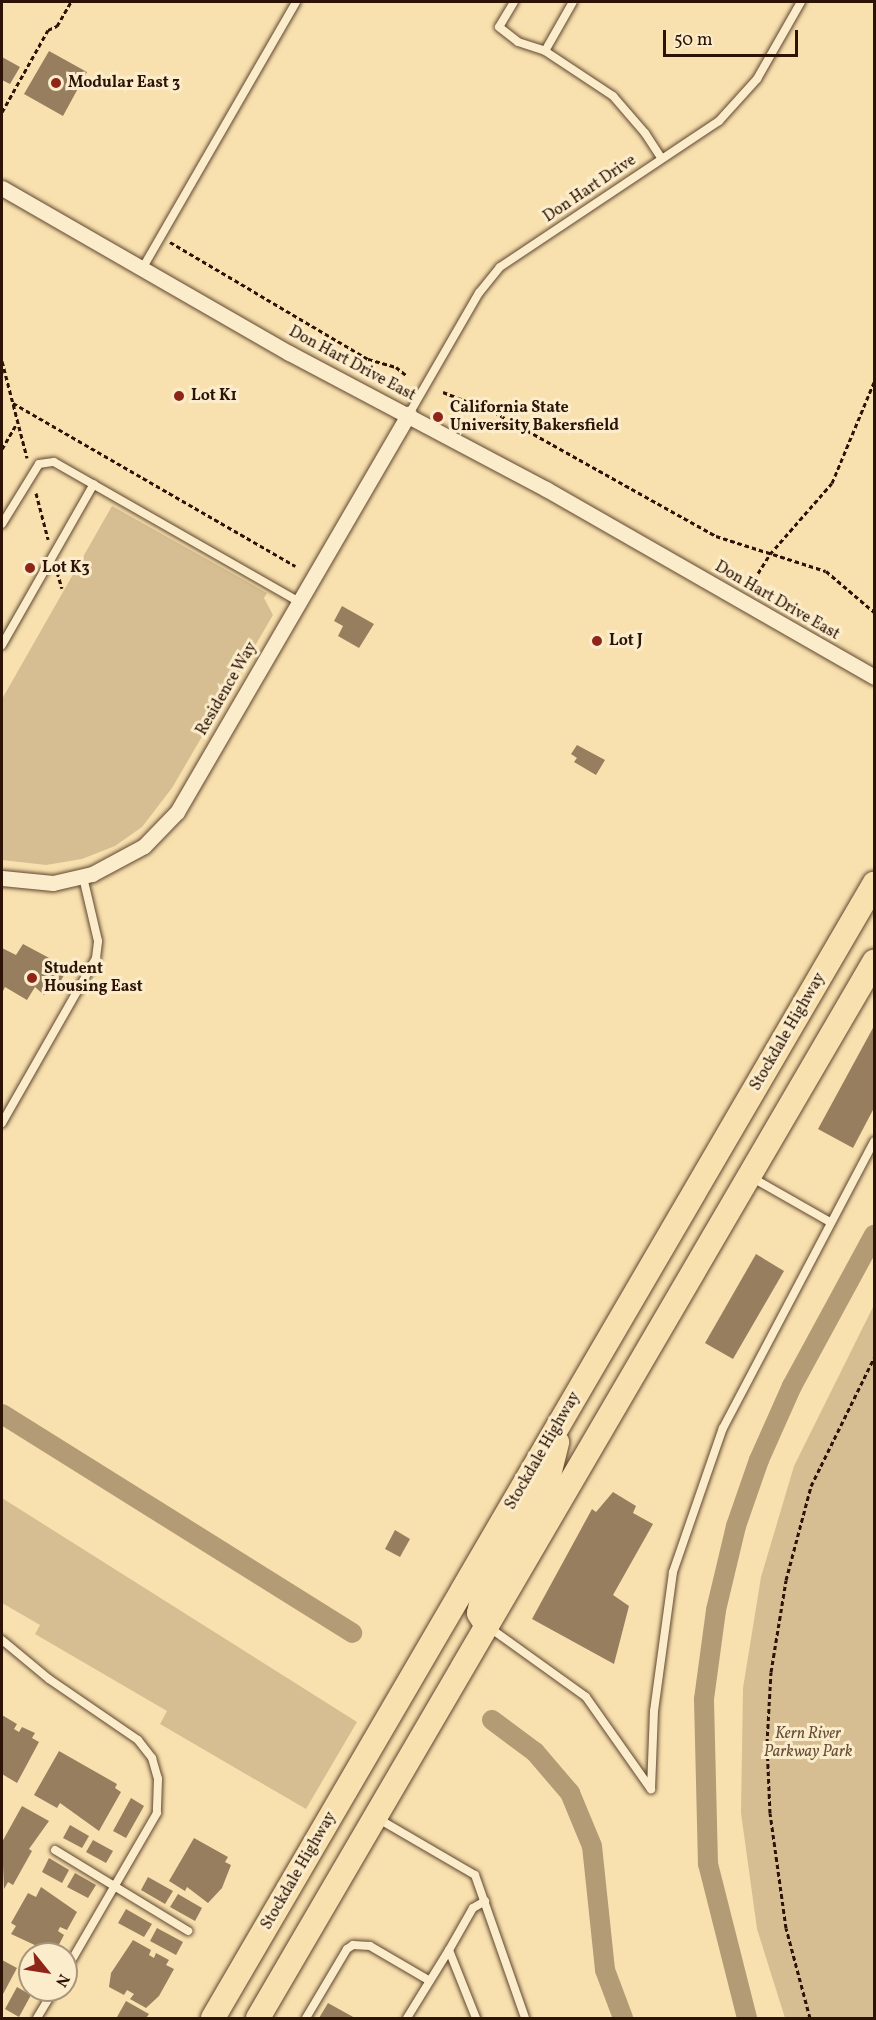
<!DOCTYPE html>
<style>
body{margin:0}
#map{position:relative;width:876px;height:2020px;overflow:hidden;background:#f9e1af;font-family:Vollkorn,serif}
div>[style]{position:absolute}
.green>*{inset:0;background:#d6be92}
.canal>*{height:20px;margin:-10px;padding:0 10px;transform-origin:10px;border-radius:10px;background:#b39b76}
.building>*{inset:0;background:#977e5e}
.path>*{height:3px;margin-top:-1.5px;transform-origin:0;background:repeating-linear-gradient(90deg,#2c1306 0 4.5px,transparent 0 7.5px)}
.roads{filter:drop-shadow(0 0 2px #5f4630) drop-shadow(0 0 2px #5f4630)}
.service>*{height:8px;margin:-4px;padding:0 4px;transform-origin:4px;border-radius:4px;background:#fbeccb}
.minor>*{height:15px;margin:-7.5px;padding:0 7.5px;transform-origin:7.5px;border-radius:7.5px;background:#fbeccb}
.primary>*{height:24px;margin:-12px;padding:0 12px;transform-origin:12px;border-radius:12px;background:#f9e1af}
.dots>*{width:16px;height:16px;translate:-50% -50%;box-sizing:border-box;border:3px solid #fbeccb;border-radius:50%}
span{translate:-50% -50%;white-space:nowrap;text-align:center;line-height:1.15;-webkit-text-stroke:6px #fbeccb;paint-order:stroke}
.poi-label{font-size:16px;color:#2c1306;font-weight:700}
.left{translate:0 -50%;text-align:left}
.street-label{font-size:16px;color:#2c1306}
.park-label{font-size:16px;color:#684f37;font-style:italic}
.frame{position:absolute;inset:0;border:3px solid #2c1306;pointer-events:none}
.north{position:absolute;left:18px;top:1942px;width:60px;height:60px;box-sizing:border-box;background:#fbeccb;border:2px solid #a8957c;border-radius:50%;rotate:120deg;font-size:16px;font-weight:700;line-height:24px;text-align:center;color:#2c1306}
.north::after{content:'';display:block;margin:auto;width:21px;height:27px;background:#8f2418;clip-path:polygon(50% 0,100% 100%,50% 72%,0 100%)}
.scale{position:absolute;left:663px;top:30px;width:135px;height:27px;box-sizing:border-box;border:3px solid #2c1306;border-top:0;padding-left:8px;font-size:18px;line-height:21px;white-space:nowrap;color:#2c1306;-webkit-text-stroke:4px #fbeccb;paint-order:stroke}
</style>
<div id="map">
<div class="green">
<i style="clip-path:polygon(112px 506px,267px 593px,264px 598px,273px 615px,172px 788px,142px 827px,115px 846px,82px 859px,46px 865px,2px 860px,2px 699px)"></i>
<i style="clip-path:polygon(874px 1305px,874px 2018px,785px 2018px,757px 1929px,741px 1813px,743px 1688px,761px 1577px,794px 1466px)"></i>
<i style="clip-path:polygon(2px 1498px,357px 1722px,306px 1809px,160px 1724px,167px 1711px,35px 1634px,40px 1625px,2px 1603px)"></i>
</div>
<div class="canal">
<i style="left:2px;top:1414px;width:413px;rotate:32deg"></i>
<i style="left:492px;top:1720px;width:54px;rotate:36.7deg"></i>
<i style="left:535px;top:1752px;width:54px;rotate:49.5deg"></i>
<i style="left:570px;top:1793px;width:57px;rotate:67.5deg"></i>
<i style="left:592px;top:1846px;width:125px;rotate:84deg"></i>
<i style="left:605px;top:1970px;width:51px;rotate:69.4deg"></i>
<i style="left:747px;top:2018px;width:159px;rotate:-104.2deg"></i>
<i style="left:708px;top:1864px;width:165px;rotate:-91.4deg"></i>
<i style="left:704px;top:1699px;width:90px;rotate:-82.3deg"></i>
<i style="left:716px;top:1610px;width:86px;rotate:-76.6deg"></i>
<i style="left:736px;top:1526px;width:70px;rotate:-70.8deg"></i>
<i style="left:759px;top:1460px;width:81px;rotate:-66deg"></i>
<i style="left:792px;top:1386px;width:172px;rotate:-61.5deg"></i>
</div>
<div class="building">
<i style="clip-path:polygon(49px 51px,87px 72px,63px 116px,24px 94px)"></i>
<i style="clip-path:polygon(2px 57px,20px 67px,10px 84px,2px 80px)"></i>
<i style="clip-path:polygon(342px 606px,374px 624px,359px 648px,338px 636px,343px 626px,334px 621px)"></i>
<i style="clip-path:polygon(577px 745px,605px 760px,596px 775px,574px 762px,577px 758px,571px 754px)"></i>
<i style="clip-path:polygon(23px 944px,68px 968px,54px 993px,47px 989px,44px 995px,35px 987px,27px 1000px,5px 987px,2px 993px,2px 948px,16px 955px)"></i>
<i style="clip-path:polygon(874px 1026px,874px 1108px,853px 1148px,818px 1129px)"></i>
<i style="clip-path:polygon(756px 1254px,784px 1271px,733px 1359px,705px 1343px)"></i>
<i style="clip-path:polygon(613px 1492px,636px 1506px,633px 1513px,653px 1524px,613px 1595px,629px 1606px,614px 1664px,532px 1619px,592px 1509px,596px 1512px)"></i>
<i style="clip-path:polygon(395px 1530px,410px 1539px,400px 1557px,385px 1549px)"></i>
<i style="clip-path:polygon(2px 1715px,17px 1724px,14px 1729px,19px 1732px,22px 1727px,35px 1733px,32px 1738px,39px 1742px,17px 1783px,2px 1774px)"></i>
<i style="clip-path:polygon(59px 1751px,117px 1784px,115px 1788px,121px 1792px,99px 1831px,60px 1803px,57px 1808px,34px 1795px)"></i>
<i style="clip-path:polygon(131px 1798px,144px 1806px,126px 1838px,113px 1831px)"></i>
<i style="clip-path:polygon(22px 1806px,49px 1821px,29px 1849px,32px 1851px,13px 1885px,8px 1882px,4px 1889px,2px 1842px)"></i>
<i style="clip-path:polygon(70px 1825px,89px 1836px,82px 1848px,63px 1838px)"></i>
<i style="clip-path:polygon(194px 1838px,228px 1857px,225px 1862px,231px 1865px,222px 1888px,208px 1903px,187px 1887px,185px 1891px,169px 1881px)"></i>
<i style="clip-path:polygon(93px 1840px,113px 1851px,106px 1863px,86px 1852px)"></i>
<i style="clip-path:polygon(49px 1858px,69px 1870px,62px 1883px,42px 1872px)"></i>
<i style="clip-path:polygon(75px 1873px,96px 1885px,88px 1898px,67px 1887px)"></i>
<i style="clip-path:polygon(148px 1877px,173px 1891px,165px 1904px,141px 1890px)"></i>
<i style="clip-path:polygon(41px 1887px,77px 1912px,67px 1930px,60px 1927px,58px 1931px,64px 1935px,54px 1954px,11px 1934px,16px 1926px,11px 1923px,28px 1893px,36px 1897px)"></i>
<i style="clip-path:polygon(178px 1894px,202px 1908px,195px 1921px,170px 1907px)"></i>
<i style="clip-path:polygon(126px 1909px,152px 1924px,144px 1937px,118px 1923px)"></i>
<i style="clip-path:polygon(157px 1928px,183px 1942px,176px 1955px,150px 1941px)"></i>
<i style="clip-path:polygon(133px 1940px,151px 1950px,149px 1955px,154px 1958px,156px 1953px,169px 1960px,166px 1965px,174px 1969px,159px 1996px,146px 2008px,130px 1999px,134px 1994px,127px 1990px,124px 1995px,109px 1987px,111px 1973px)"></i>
<i style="clip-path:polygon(2px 1960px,17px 1968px,2px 1996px)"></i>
<i style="clip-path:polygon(17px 1987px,31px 1995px,19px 2017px,5px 2009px)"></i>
<i style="clip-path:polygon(126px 2001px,149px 2014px,146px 2018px,117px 2017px)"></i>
<i style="clip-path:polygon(328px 2003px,355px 2018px,319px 2018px)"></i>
</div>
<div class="path">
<i style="left:2px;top:112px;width:94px;rotate:-60.7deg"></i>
<i style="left:48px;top:30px;width:10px;rotate:-24deg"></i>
<i style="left:57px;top:26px;width:28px;rotate:-60deg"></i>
<i style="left:170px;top:242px;width:230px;rotate:30.6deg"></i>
<i style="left:368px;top:359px;width:29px;rotate:16deg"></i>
<i style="left:396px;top:367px;width:13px;rotate:39deg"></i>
<i style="left:2px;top:361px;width:100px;rotate:75.5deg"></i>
<i style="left:443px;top:392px;width:55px;rotate:21.4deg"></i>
<i style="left:494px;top:412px;width:254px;rotate:29.2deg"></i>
<i style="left:716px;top:536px;width:115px;rotate:17.7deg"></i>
<i style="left:826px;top:571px;width:63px;rotate:40.5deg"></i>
<i style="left:13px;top:403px;width:326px;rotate:30deg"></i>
<i style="left:2px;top:449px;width:30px;rotate:-60deg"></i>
<i style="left:36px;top:493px;width:48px;rotate:75.4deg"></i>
<i style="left:57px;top:572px;width:17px;rotate:73deg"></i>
<i style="left:750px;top:586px;width:38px;rotate:-58deg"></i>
<i style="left:770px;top:554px;width:94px;rotate:-48.9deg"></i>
<i style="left:832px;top:483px;width:109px;rotate:-67.4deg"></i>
<i style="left:810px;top:2018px;width:93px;rotate:-104.9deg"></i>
<i style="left:786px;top:1928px;width:116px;rotate:-97.9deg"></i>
<i style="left:770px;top:1813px;width:70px;rotate:-92.5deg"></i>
<i style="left:767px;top:1743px;width:71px;rotate:-86.8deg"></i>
<i style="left:771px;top:1672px;width:93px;rotate:-80.7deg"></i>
<i style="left:786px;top:1580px;width:97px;rotate:-75.1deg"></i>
<i style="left:811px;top:1486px;width:143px;rotate:-63.8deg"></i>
</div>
<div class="roads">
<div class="service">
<i style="left:514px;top:2px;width:29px;rotate:121deg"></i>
<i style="left:499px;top:27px;width:24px;rotate:38deg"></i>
<i style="left:518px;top:42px;width:28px;rotate:18deg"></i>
<i style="left:545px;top:51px;width:82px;rotate:33.5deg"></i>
<i style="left:613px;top:96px;width:49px;rotate:49.1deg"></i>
<i style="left:645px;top:133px;width:30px;rotate:57deg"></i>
<i style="left:545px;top:51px;width:56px;rotate:-60.3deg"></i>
<i style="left:142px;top:269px;width:308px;rotate:-60deg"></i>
<i style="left:409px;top:414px;width:140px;rotate:-60deg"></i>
<i style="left:479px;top:293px;width:33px;rotate:-51deg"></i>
<i style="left:500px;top:267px;width:263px;rotate:-33.7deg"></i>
<i style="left:719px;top:121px;width:57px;rotate:-47.9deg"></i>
<i style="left:757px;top:79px;width:89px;rotate:-60.3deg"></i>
<i style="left:2px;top:524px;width:70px;rotate:-58.3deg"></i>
<i style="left:39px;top:464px;width:15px;rotate:-8deg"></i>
<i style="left:54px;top:462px;width:281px;rotate:29.7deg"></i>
<i style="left:2px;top:645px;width:185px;rotate:-60.3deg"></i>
<i style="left:2px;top:1123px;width:190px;rotate:-60.3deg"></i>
<i style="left:96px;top:958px;width:17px;rotate:-83deg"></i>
<i style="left:98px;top:941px;width:66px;rotate:-103.2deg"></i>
<i style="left:751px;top:1177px;width:91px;rotate:29.7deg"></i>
<i style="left:490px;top:1628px;width:118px;rotate:35.7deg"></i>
<i style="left:586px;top:1697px;width:113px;rotate:54.8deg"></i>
<i style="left:651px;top:1789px;width:78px;rotate:-87.8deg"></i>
<i style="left:654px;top:1711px;width:140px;rotate:-82.2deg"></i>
<i style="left:673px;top:1572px;width:152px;rotate:-70.9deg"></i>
<i style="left:723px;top:1428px;width:324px;rotate:-62.2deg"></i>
<i style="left:2px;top:1640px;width:61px;rotate:39.7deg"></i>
<i style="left:49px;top:1679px;width:108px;rotate:34.4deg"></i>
<i style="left:138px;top:1740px;width:23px;rotate:52deg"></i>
<i style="left:152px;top:1758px;width:22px;rotate:74deg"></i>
<i style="left:158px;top:1779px;width:34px;rotate:92deg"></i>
<i style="left:157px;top:1813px;width:181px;rotate:120.1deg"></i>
<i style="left:377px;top:1818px;width:113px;rotate:30.2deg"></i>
<i style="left:475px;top:1875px;width:151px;rotate:70.7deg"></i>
<i style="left:55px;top:1850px;width:156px;rotate:31.3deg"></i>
<i style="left:37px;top:2018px;width:33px;rotate:-59deg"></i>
<i style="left:306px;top:2018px;width:80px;rotate:-59.3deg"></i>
<i style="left:347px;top:1949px;width:7px;rotate:-34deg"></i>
<i style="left:353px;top:1945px;width:17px;rotate:3deg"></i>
<i style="left:370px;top:1946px;width:69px;rotate:30.3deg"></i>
<i style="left:407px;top:2018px;width:80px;rotate:-58.3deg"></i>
<i style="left:476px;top:2018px;width:73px;rotate:-111.7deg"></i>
<i style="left:449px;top:1950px;width:48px;rotate:-60.3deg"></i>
<i style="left:473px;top:1908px;width:14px;rotate:-30deg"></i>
</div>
<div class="minor">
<i style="left:2px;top:188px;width:331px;rotate:29.9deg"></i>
<i style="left:289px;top:353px;width:291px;rotate:27.9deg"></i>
<i style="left:546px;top:489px;width:378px;rotate:29.8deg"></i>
<i style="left:2px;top:878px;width:51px;rotate:5.6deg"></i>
<i style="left:53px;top:883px;width:40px;rotate:-13deg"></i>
<i style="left:92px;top:874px;width:59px;rotate:-28.3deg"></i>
<i style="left:144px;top:846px;width:47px;rotate:-45.9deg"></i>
<i style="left:177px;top:812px;width:461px;rotate:-59.8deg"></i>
</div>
<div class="primary">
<i style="left:487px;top:1626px;width:15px;rotate:-122deg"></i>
<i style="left:479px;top:1613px;width:18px;rotate:-77deg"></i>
<i style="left:483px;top:1595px;width:133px;rotate:-60.7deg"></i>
<i style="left:548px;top:1479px;width:38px;rotate:-76deg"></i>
<i style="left:213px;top:2018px;width:1313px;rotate:-59.76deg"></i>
<i style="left:258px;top:2018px;width:1223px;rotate:-59.74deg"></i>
</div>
</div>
<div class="dots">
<i style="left:56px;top:83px;background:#8f2418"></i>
<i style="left:179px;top:396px;background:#8f2418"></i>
<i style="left:438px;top:417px;background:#8f2418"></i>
<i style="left:30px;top:568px;background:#8f2418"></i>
<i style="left:597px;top:641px;background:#8f2418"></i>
<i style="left:32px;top:978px;background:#8f2418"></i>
</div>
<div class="poi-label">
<span class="left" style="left:68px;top:83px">Modular East 3</span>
<span class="left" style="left:191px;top:396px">Lot K1</span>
<span class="left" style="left:450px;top:417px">California State<br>University Bakersfield</span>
<span class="left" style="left:42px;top:568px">Lot K3</span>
<span class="left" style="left:609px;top:641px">Lot J</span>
<span class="left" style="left:44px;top:978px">Student<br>Housing East</span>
</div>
<div class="street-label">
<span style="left:590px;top:189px;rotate:-34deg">Don Hart Drive</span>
<span style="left:352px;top:364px;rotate:28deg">Don Hart Drive East</span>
<span style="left:777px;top:601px;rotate:30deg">Don Hart Drive East</span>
<span style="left:227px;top:689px;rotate:-60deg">Residence Way</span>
<span style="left:788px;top:1032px;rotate:-60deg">Stockdale Highway</span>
<span style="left:543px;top:1451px;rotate:-60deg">Stockdale Highway</span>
<span style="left:299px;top:1871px;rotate:-60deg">Stockdale Highway</span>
</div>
<div class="park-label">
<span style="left:808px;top:1743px">Kern River<br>Parkway Park</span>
</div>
<div class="frame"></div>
<div class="north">N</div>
<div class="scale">50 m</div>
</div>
